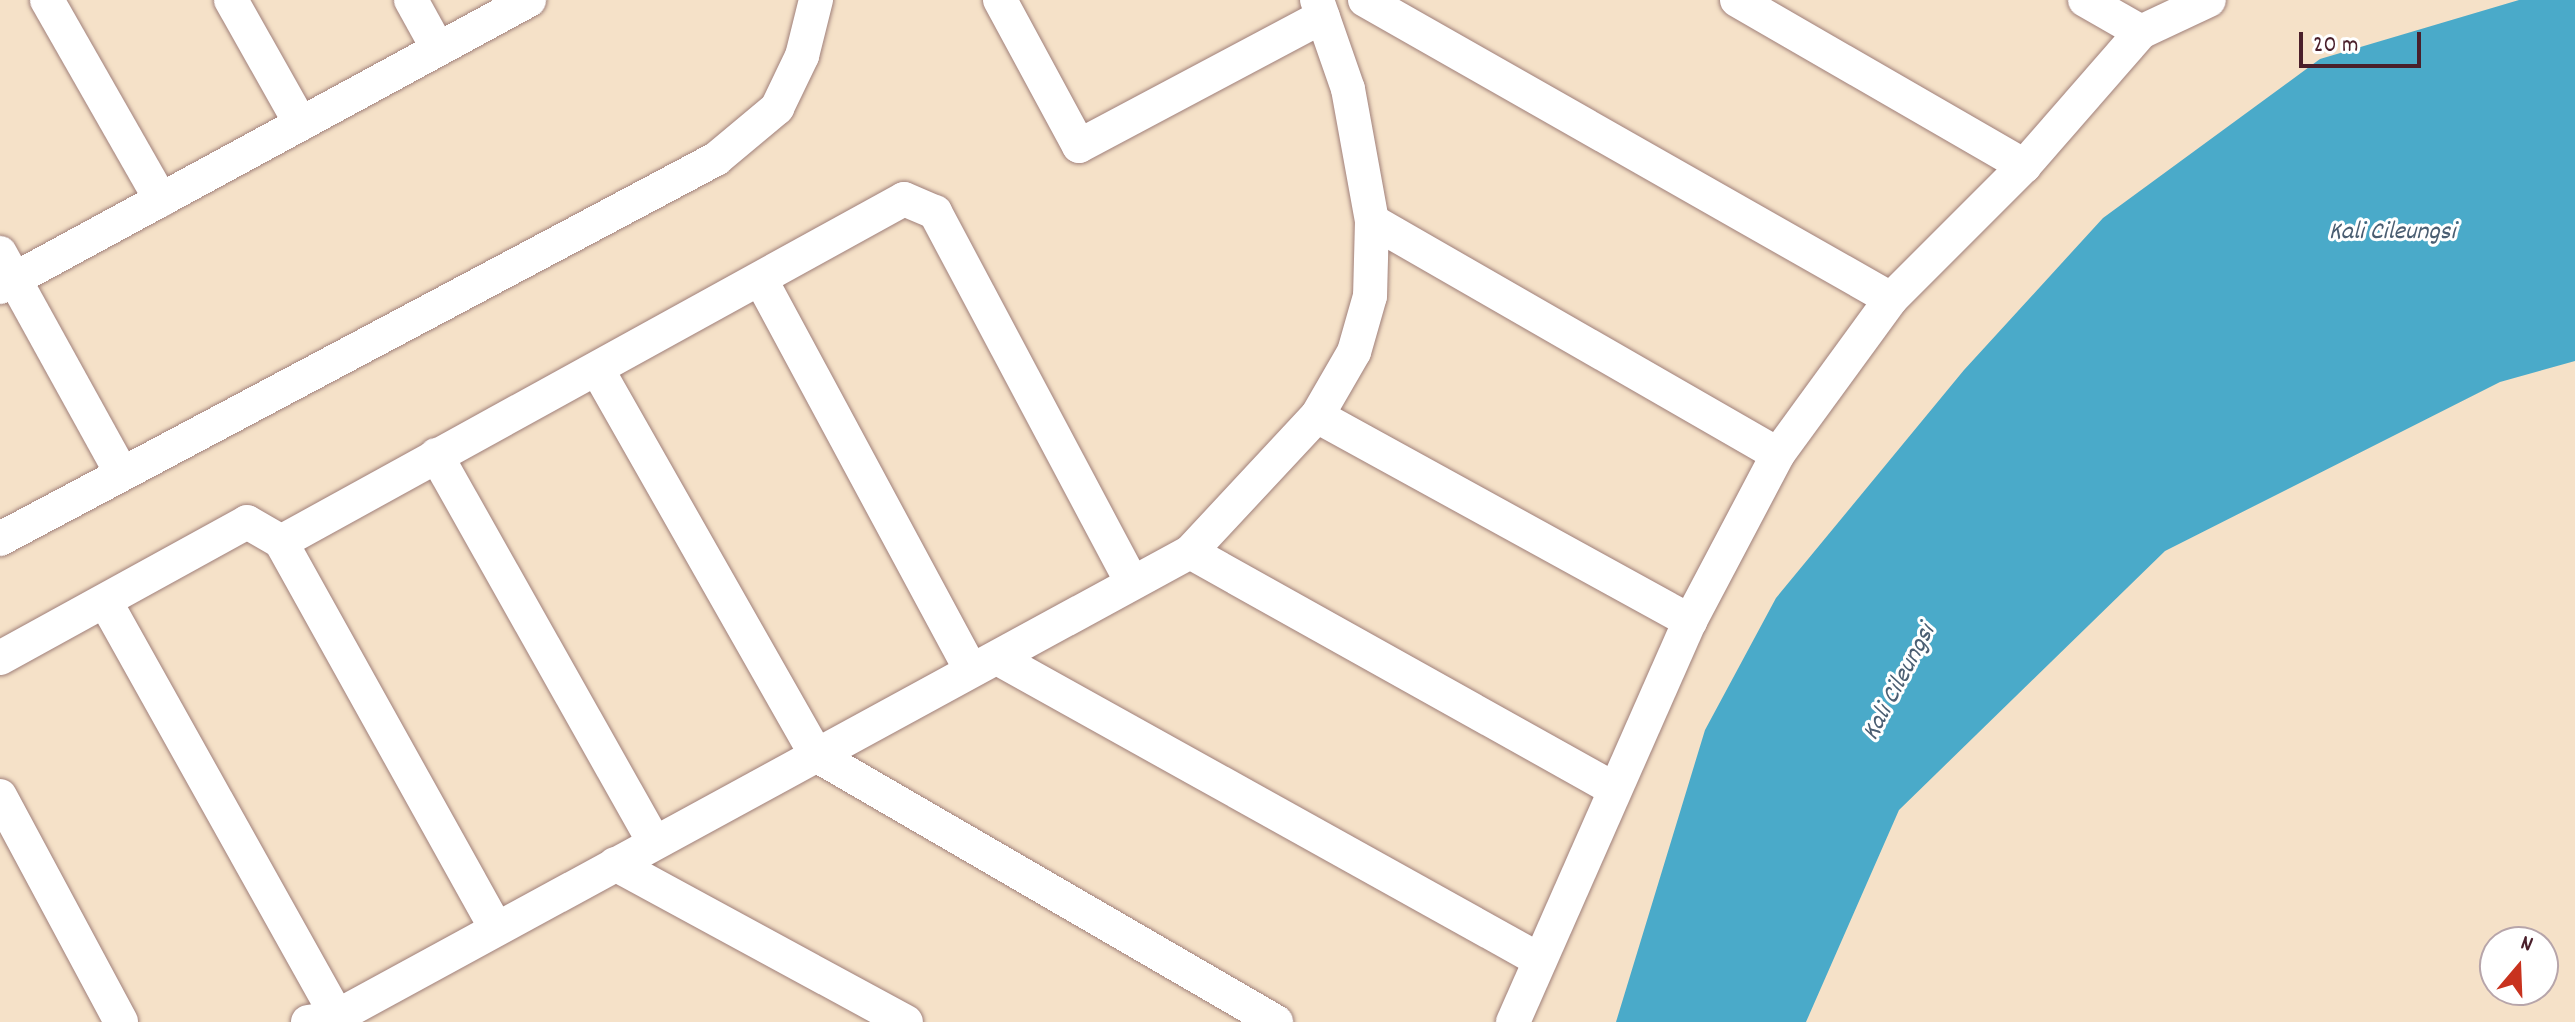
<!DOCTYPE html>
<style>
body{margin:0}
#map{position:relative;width:2575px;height:1022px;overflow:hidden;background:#f5e1c8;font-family:Dekko,sans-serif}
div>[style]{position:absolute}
.water>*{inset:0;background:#4aaac9}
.roads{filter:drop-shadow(0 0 2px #a0807a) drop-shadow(0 0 2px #a0807a)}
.street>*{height:34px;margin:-17px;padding:0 17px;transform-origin:17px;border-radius:17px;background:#fff}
span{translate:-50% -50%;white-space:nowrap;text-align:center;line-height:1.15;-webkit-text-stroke:6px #fff;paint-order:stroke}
.water-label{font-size:26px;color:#4a5e72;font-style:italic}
.north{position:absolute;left:2479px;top:926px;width:80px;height:80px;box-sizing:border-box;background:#fff;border:2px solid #b7a5aa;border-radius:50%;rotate:19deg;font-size:22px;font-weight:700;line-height:32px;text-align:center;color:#4a1f2b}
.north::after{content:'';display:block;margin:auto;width:28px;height:36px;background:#c8321e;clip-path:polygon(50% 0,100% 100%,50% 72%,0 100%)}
.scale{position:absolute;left:2299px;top:32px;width:122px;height:36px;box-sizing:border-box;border:4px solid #4a1f2b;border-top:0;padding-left:10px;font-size:24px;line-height:28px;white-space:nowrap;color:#4a1f2b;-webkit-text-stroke:6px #fff;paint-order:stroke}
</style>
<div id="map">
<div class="water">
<i style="clip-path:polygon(2519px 0,2575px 0,2575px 361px,2500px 382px,2165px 551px,1899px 810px,1806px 1022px,1616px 1022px,1705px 730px,1776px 598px,1964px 370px,2103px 218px,2320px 59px)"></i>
</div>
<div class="roads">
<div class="street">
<i style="left:47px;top:0;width:230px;rotate:60.3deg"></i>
<i style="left:231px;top:0;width:142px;rotate:60.6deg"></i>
<i style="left:411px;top:0;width:56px;rotate:61.1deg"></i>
<i style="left:1000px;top:0;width:166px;rotate:61.6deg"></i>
<i style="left:1079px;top:146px;width:276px;rotate:-28deg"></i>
<i style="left:1317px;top:0;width:94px;rotate:70.8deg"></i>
<i style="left:1348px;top:89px;width:134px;rotate:79.7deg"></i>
<i style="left:1372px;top:221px;width:75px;rotate:91.5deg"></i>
<i style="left:1370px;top:296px;width:58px;rotate:105.9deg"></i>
<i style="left:1354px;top:352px;width:74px;rotate:120deg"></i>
<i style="left:1365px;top:0;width:605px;rotate:29.62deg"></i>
<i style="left:1737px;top:0;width:332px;rotate:30deg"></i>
<i style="left:2085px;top:0;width:64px;rotate:29.7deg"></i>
<i style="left:1372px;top:221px;width:468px;rotate:29.9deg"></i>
<i style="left:0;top:253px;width:248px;rotate:61.1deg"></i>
<i style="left:762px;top:282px;width:441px;rotate:61.7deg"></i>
<i style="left:0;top:287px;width:602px;rotate:-28.48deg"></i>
<i style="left:597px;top:369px;width:444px;rotate:60.4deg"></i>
<i style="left:816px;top:755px;width:532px;rotate:30.13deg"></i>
<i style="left:436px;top:455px;width:444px;rotate:60.6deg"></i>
<i style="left:0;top:539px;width:811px;rotate:-27.96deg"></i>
<i style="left:716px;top:159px;width:80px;rotate:-39.9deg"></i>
<i style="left:777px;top:108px;width:58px;rotate:-64.3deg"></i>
<i style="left:802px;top:56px;width:58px;rotate:-76deg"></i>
<i style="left:281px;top:542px;width:438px;rotate:60.9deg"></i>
<i style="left:1190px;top:552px;width:486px;rotate:29.2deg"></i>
<i style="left:105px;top:601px;width:482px;rotate:60.8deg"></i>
<i style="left:0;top:658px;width:282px;rotate:-28.8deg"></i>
<i style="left:247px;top:522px;width:39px;rotate:30deg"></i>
<i style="left:281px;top:542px;width:711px;rotate:-28.84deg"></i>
<i style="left:904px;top:199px;width:34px;rotate:23deg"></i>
<i style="left:935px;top:212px;width:417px;rotate:62deg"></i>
<i style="left:997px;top:658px;width:617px;rotate:29.1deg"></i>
<i style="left:0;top:796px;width:256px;rotate:61.8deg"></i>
<i style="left:615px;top:864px;width:331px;rotate:28.5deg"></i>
<i style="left:308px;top:1022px;width:26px;rotate:-9deg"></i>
<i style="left:334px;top:1018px;width:975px;rotate:-28.56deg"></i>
<i style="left:1190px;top:552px;width:186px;rotate:-47deg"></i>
<i style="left:1317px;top:416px;width:426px;rotate:28.8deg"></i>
<i style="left:1690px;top:621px;width:189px;rotate:-62.2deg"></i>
<i style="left:1778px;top:454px;width:192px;rotate:-53.9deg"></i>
<i style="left:1891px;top:299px;width:188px;rotate:-45deg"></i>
<i style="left:2024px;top:166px;width:178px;rotate:-48.9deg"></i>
<i style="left:2141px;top:32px;width:75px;rotate:-25.2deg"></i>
<i style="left:1513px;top:1022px;width:438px;rotate:-66.2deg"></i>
</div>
</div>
<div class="water-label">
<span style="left:2392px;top:233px">Kali Cileungsi</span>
<span style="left:1900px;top:683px;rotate:-62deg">Kali Cileungsi</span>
</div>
<div class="north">N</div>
<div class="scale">20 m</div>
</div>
